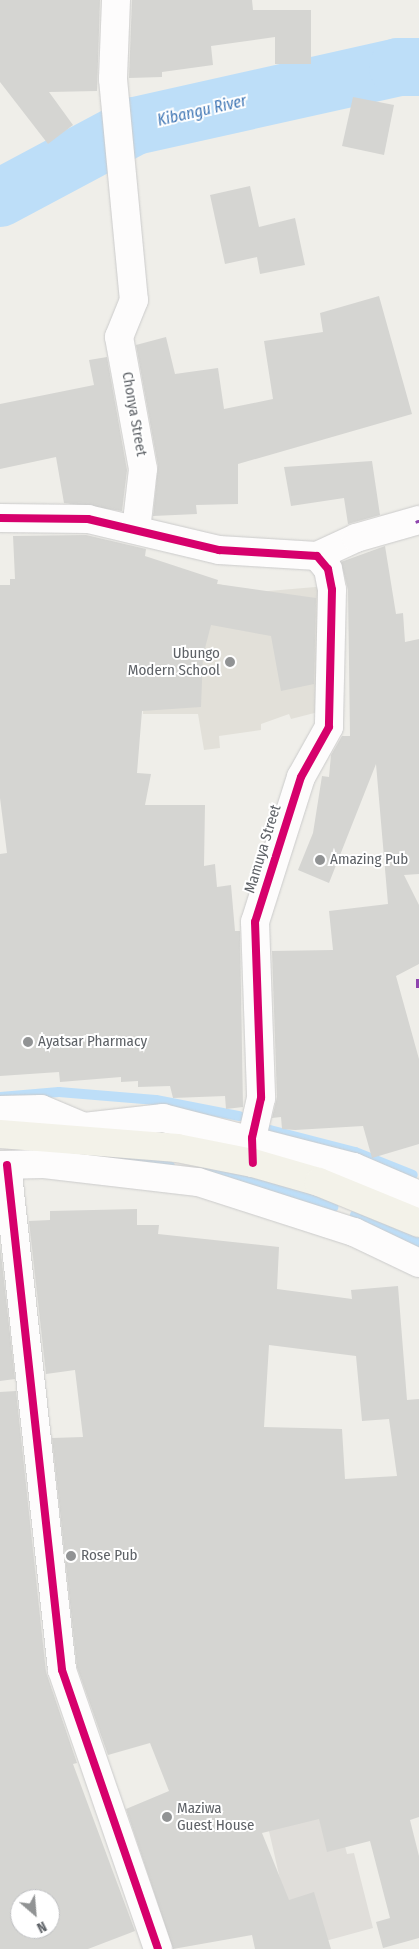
<!DOCTYPE html>
<style>
body{margin:0}
#map{position:relative;width:419px;height:1949px;overflow:hidden;background:#efeee9;font-family:"Fira Sans Condensed",sans-serif}
div>[style]{position:absolute}
.industrial>*{inset:0;background:#e0deda}
.education>*{inset:0;background:#e2e0d9}
.stream>*{height:10px;margin:-5px;padding:0 5px;transform-origin:5px;border-radius:5px;background:#bddef8}
.river>*{height:58px;margin:-29px;padding:0 29px;transform-origin:29px;border-radius:29px;background:#bddef8}
.building>*{inset:0;background:#d5d5d2}
.roads{filter:drop-shadow(0 0 1px #cbcbcb) drop-shadow(0 0 1px #cbcbcb)}
.minor>*{height:28px;margin:-14px;padding:0 14px;transform-origin:14px;border-radius:14px;background:#fdfcfc}
.major>*{height:28px;margin:-14px;padding:0 14px;transform-origin:14px;border-radius:14px;background:#f3f2e9}
.quiet>*{height:6px;margin-top:-3px;transform-origin:0;background:repeating-linear-gradient(90deg,#8e44ad 0 12px,transparent 0 18px)}
.cycleway>*{height:8px;margin:-4px;padding:0 4px;transform-origin:4px;border-radius:4px;background:#d6006c}
.dots>*{width:14px;height:14px;translate:-50% -50%;box-sizing:border-box;border:2px solid #fff;border-radius:50%}
span{translate:-50% -50%;white-space:nowrap;text-align:center;line-height:1.15;-webkit-text-stroke:4px #fff;paint-order:stroke}
.street-label{font-size:15px;color:#5e6267}
.poi-label{font-size:15px;color:#5e6267}
.right{translate:-100% -50%;text-align:right}
.left{translate:0 -50%;text-align:left}
.water-label{font-size:16px;color:#4177b5;font-style:italic}
.north{position:absolute;left:10px;top:1889px;width:50px;height:50px;box-sizing:border-box;background:#fff;border:1px solid #bfc0c2;border-radius:50%;rotate:153deg;font-size:14px;font-weight:700;line-height:20px;text-align:center;color:#5e6267}
.north::after{content:'';display:block;margin:auto;width:18px;height:22px;background:#919394;clip-path:polygon(50% 0,100% 100%,50% 72%,0 100%)}
</style>
<div id="map">
<div class="industrial">
<i style="clip-path:polygon(311px 1711px,347px 1854px,354px 1853px,373px 1928px,296px 1949px,263px 1805px)"></i>
</div>
<div class="education">
<i style="clip-path:polygon(213px 583px,257px 592px,327px 586px,326px 710px,291px 719px,289px 714px,261px 724px,261px 730px,219px 736px,220px 748px,204px 750px,198px 714px,143px 714px,145px 639px)"></i>
</div>
<div class="stream">
<i style="left:122px;top:113px;width:18px;rotate:45deg"></i>
<i style="left:0;top:1097px;width:59px;rotate:-4.8deg"></i>
<i style="left:59px;top:1092px;width:97px;rotate:4.7deg"></i>
<i style="left:156px;top:1100px;width:85px;rotate:10.9deg"></i>
<i style="left:270px;top:1130px;width:88px;rotate:14.5deg"></i>
<i style="left:355px;top:1152px;width:62px;rotate:21.6deg"></i>
<i style="left:111px;top:1155px;width:60px;rotate:10.6deg"></i>
<i style="left:204px;top:1171px;width:47px;rotate:9.9deg"></i>
<i style="left:250px;top:1179px;width:88px;rotate:18.6deg"></i>
<i style="left:355px;top:1215px;width:70px;rotate:23.6deg"></i>
</div>
<div class="river">
<i style="left:0;top:198px;width:153px;rotate:-28.1deg"></i>
<i style="left:135px;top:126px;width:270px;rotate:-12.6deg"></i>
<i style="left:398px;top:67px;width:21px"></i>
</div>
<div class="building">
<i style="clip-path:polygon(0 0,100px 0,97px 91px,49px 92px,73px 125px,48px 144px,0 82px)"></i>
<i style="clip-path:polygon(132px 0,252px 0,253px 10px,311px 10px,311px 64px,275px 64px,275px 37px,211px 46px,213px 65px,162px 72px,162px 77px,129px 78px)"></i>
<i style="clip-path:polygon(353px 97px,394px 105px,384px 155px,342px 146px)"></i>
<i style="clip-path:polygon(250px 186px,259px 227px,295px 218px,305px 265px,260px 274px,257px 257px,225px 264px,210px 195px)"></i>
<i style="clip-path:polygon(379px 296px,412px 414px,238px 464px,238px 504px,196px 505px,197px 514px,153px 516px,158px 466px,136px 345px,166px 337px,175px 374px,218px 368px,224px 409px,273px 399px,264px 341px,323px 332px,320px 313px)"></i>
<i style="clip-path:polygon(107px 357px,127px 470px,122px 511px,64px 503px,56px 457px,0 469px,0 404px,94px 385px,89px 360px)"></i>
<i style="clip-path:polygon(372px 461px,380px 515px,348px 524px,344px 498px,291px 506px,284px 467px)"></i>
<i style="clip-path:polygon(86px 535px,146px 549px,145px 556px,218px 580px,217px 584px,316px 598px,314px 684px,281px 691px,271px 636px,211px 625px,203px 656px,201px 707px,142px 711px,137px 773px,151px 774px,145px 805px,205px 805px,204px 866px,215px 864px,217px 887px,231px 885px,235px 931px,240px 931px,243px 1107px,226px 1109px,225px 1096px,173px 1098px,170px 1086px,138px 1087px,138px 1081px,121px 1082px,121px 1077px,60px 1082px,59px 1072px,0 1076px,0 854px,7px 853px,0 798px,0 585px,10px 585px,10px 579px,15px 579px,13px 536px)"></i>
<i style="clip-path:polygon(385px 546px,396px 614px,403px 613px,405px 642px,419px 639px,419px 874px,404px 875px,419px 905px,419px 964px,396px 976px,419px 1059px,419px 1144px,372px 1158px,363px 1126px,295px 1130px,282px 1129px,281px 1117px,272px 1118px,277px 1097px,272px 951px,333px 950px,329px 911px,388px 904px,376px 764px,329px 883px,298px 870px,313px 833px,322px 776px,329px 777px,331px 755px,342px 736px,350px 736px,348px 590px,341px 562px)"></i>
<i style="clip-path:polygon(evenodd,137px 1209px,137px 1225px,159px 1225px,158px 1234px,279px 1247px,277px 1289px,352px 1299px,351px 1290px,398px 1286px,407px 1400px,419px 1399px,419px 1817px,410px 1820px,419px 1856px,419px 1938px,383px 1948px,376px 1922px,390px 1918px,370px 1841px,327px 1852px,319px 1819px,262px 1833px,289px 1900px,314px 1892px,331px 1949px,255px 1949px,252px 1935px,173px 1949px,126px 1809px,169px 1791px,150px 1743px,108px 1755px,77px 1667px,52px 1438px,83px 1437px,75px 1370px,46px 1374px,29px 1221px,50px 1220px,50px 1211px,137px 1209px,269px 1345px,356px 1356px,362px 1421px,389px 1419px,397px 1476px,345px 1479px,342px 1429px,264px 1427px,269px 1345px)"></i>
<i style="clip-path:polygon(0 1245px,15px 1379px,0 1381px)"></i>
<i style="clip-path:polygon(evenodd,16px 1391px,46px 1672px,77px 1763px,73px 1764px,135px 1931px,88px 1949px,0 1949px,0 1392px,16px 1391px,20px 1899px,50px 1899px,50px 1929px,20px 1929px,20px 1899px)"></i>
</div>
<div class="roads">
<div class="minor">
<i style="left:116px;top:0;width:79px;rotate:92.2deg"></i>
<i style="left:113px;top:79px;width:222px;rotate:84.6deg"></i>
<i style="left:134px;top:300px;width:40px;rotate:112deg"></i>
<i style="left:119px;top:337px;width:134px;rotate:79.7deg"></i>
<i style="left:143px;top:469px;width:61px;rotate:96.5deg"></i>
<i style="left:0;top:518px;width:88px;rotate:0.7deg"></i>
<i style="left:88px;top:519px;width:135px;rotate:13.3deg"></i>
<i style="left:219px;top:550px;width:98px;rotate:3.5deg"></i>
<i style="left:317px;top:556px;width:17px;rotate:50deg"></i>
<i style="left:328px;top:569px;width:21px;rotate:79deg"></i>
<i style="left:332px;top:590px;width:137px;rotate:91.3deg"></i>
<i style="left:329px;top:727px;width:57px;rotate:119.2deg"></i>
<i style="left:301px;top:777px;width:152px;rotate:107.6deg"></i>
<i style="left:255px;top:922px;width:176px;rotate:88deg"></i>
<i style="left:261px;top:1098px;width:41px;rotate:102.7deg"></i>
<i style="left:252px;top:1138px;width:25px;rotate:88deg"></i>
<i style="left:317px;top:556px;width:43px;rotate:-24.8deg"></i>
<i style="left:356px;top:538px;width:66px;rotate:-15.9deg"></i>
<i style="left:0;top:1110px;width:41px;rotate:-1.4deg"></i>
<i style="left:41px;top:1109px;width:47px;rotate:22.7deg"></i>
<i style="left:84px;top:1127px;width:80px;rotate:-6.5deg"></i>
<i style="left:163px;top:1118px;width:197px;rotate:14.4deg"></i>
<i style="left:354px;top:1167px;width:71px;rotate:23.3deg"></i>
<i style="left:0;top:1165px;width:44px;rotate:-1.3deg"></i>
<i style="left:44px;top:1164px;width:155px;rotate:6.7deg"></i>
<i style="left:198px;top:1182px;width:164px;rotate:17.8deg"></i>
<i style="left:354px;top:1232px;width:72px;rotate:25.5deg"></i>
<i style="left:7px;top:1165px;width:508px;rotate:83.78deg"></i>
<i style="left:62px;top:1670px;width:295px;rotate:71deg"></i>
</div>
<div class="major">
<i style="left:0;top:1134px;width:178px;rotate:4.5deg"></i>
<i style="left:177px;top:1148px;width:77px;rotate:11.2deg"></i>
<i style="left:253px;top:1163px;width:69px;rotate:16.1deg"></i>
<i style="left:319px;top:1182px;width:108px;rotate:22.3deg"></i>
</div>
</div>
<div class="quiet">
<i style="left:418px;top:520px;width:3px;rotate:72deg"></i>
<i style="left:419px;top:979px;width:9px;rotate:90deg"></i>
</div>
<div class="cycleway">
<i style="left:0;top:518px;width:88px;rotate:0.7deg"></i>
<i style="left:88px;top:519px;width:135px;rotate:13.3deg"></i>
<i style="left:219px;top:550px;width:98px;rotate:3.5deg"></i>
<i style="left:317px;top:556px;width:17px;rotate:50deg"></i>
<i style="left:328px;top:569px;width:21px;rotate:79deg"></i>
<i style="left:332px;top:590px;width:137px;rotate:91.3deg"></i>
<i style="left:329px;top:727px;width:57px;rotate:119.2deg"></i>
<i style="left:301px;top:777px;width:152px;rotate:107.6deg"></i>
<i style="left:255px;top:922px;width:176px;rotate:88deg"></i>
<i style="left:261px;top:1098px;width:41px;rotate:102.7deg"></i>
<i style="left:252px;top:1138px;width:25px;rotate:88deg"></i>
<i style="left:7px;top:1165px;width:508px;rotate:83.78deg"></i>
<i style="left:62px;top:1670px;width:295px;rotate:71deg"></i>
</div>
<div class="dots">
<i style="left:230px;top:662px;background:#919394"></i>
<i style="left:320px;top:860px;background:#919394"></i>
<i style="left:28px;top:1042px;background:#919394"></i>
<i style="left:71px;top:1556px;background:#919394"></i>
<i style="left:167px;top:1817px;background:#919394"></i>
</div>
<div class="street-label">
<span style="left:134px;top:414px;rotate:80deg">Chonya Street</span>
<span style="left:263px;top:849px;rotate:-73deg">Mamuya Street</span>
</div>
<div class="poi-label">
<span class="right" style="left:220px;top:662px">Ubungo<br>Modern School</span>
<span class="left" style="left:330px;top:860px">Amazing Pub</span>
<span class="left" style="left:38px;top:1042px">Ayatsar Pharmacy</span>
<span class="left" style="left:81px;top:1556px">Rose Pub</span>
<span class="left" style="left:177px;top:1817px">Maziwa<br>Guest House</span>
</div>
<div class="water-label">
<span style="left:202px;top:111px;rotate:-13deg">Kibangu River</span>
</div>
<div class="north">N</div>
</div>
